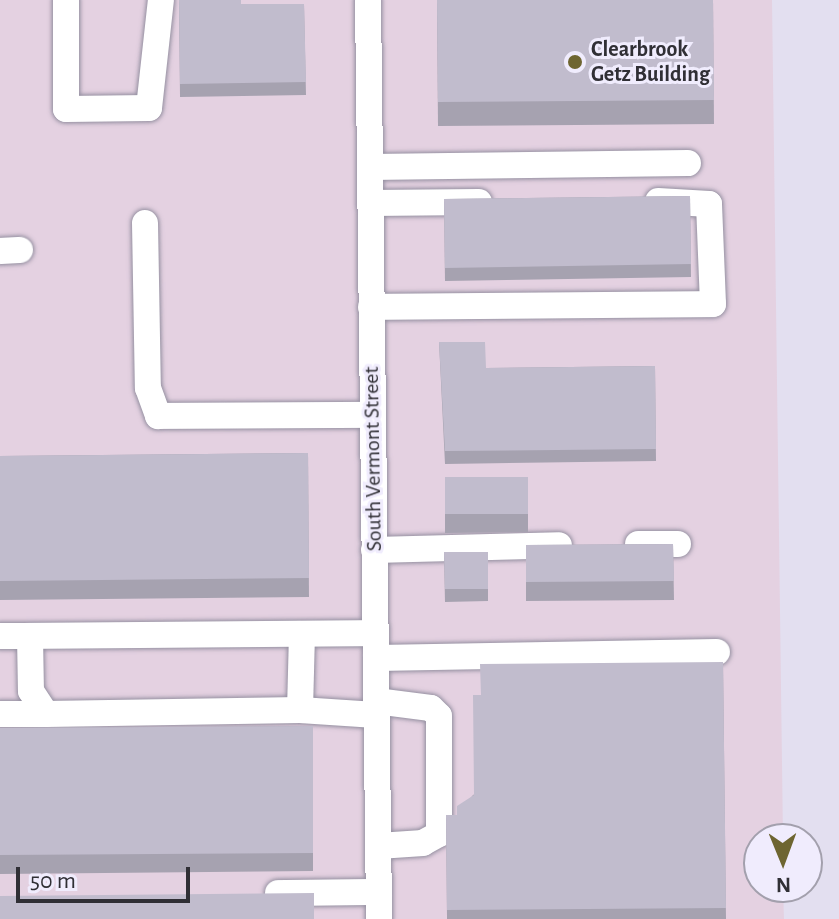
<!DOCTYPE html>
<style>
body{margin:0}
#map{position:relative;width:839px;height:919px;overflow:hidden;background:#e3dff0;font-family:"Alegreya Sans",sans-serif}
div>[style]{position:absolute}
.industrial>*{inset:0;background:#e4d1e1}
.roads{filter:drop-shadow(0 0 2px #9590a1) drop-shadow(0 0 2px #9590a1)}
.minor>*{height:26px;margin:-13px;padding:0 13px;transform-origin:13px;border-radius:13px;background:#fff}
.wall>*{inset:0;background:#a6a2b0}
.building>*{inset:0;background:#c1bccd}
.dots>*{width:22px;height:22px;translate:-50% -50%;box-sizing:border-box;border:4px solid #f0ecfd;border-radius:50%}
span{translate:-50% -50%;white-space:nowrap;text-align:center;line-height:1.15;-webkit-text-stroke:6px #f0ecfd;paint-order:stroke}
.poi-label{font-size:22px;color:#302f35;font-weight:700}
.left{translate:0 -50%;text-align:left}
.street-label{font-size:22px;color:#302f35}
.north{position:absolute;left:743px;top:823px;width:80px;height:80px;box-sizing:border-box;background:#f0ecfd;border:2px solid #a3a0ad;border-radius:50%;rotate:179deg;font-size:22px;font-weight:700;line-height:32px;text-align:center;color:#302f35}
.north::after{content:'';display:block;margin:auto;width:28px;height:36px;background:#6e6531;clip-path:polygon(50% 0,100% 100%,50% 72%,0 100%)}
.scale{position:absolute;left:16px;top:867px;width:174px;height:36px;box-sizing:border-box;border:4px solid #302f35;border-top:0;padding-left:10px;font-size:24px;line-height:28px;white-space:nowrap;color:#302f35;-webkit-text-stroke:6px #f0ecfd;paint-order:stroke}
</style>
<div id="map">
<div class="industrial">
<i style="clip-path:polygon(0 0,772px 0,783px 839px,759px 839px,759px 887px,783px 887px,784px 919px,0 919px)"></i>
</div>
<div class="roads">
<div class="minor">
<i style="left:66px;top:0;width:109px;rotate:90deg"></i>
<i style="left:66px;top:109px;width:83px;rotate:-0.7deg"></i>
<i style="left:149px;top:108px;width:109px;rotate:-83.7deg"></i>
<i style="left:368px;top:0;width:919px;rotate:89.31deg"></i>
<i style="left:370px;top:167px;width:318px;rotate:-0.7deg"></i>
<i style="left:370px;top:203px;width:109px;rotate:-0.5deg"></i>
<i style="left:145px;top:223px;width:165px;rotate:89deg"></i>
<i style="left:148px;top:388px;width:30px;rotate:70deg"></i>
<i style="left:158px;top:416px;width:215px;rotate:-0.3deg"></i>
<i style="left:0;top:251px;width:20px;rotate:-3deg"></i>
<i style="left:371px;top:307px;width:342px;rotate:-0.5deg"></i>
<i style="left:713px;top:304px;width:100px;rotate:-92.3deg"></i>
<i style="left:709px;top:204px;width:51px;rotate:-176.6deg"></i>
<i style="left:638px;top:544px;width:40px"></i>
<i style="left:374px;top:550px;width:185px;rotate:-1.5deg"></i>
<i style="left:375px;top:633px;width:345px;rotate:179.5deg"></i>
<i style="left:30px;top:636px;width:55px;rotate:89deg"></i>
<i style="left:31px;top:691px;width:27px;rotate:57deg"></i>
<i style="left:46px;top:714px;width:254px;rotate:-0.9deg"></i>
<i style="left:300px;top:710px;width:76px;rotate:3.8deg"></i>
<i style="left:0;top:636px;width:30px"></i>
<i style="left:376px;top:658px;width:341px;rotate:-1deg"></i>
<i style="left:376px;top:701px;width:55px;rotate:7.3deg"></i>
<i style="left:431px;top:708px;width:11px;rotate:45deg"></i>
<i style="left:439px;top:716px;width:118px;rotate:90deg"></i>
<i style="left:439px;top:834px;width:18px;rotate:151deg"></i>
<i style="left:423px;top:843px;width:45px;rotate:176.2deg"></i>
<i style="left:300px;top:710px;width:76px;rotate:-88.5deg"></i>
<i style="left:0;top:714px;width:46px"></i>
<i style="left:278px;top:893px;width:101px;rotate:-0.6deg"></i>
</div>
</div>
<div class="wall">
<i style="clip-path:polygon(179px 0,241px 4px,304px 4px,306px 95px,180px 97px)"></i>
<i style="clip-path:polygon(437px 0,713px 0,714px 124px,438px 126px)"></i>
<i style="clip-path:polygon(690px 196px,691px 277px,445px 281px,444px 199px)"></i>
<i style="clip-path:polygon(439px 342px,486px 368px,655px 366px,656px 461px,445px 464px)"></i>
<i style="clip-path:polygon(308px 453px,309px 597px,0 600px,0 456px)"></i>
<i style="clip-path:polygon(445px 477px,528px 477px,528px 532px,445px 533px)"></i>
<i style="clip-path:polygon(673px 544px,674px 600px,526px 601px,526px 545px)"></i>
<i style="clip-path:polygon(444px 552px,488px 552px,488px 601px,445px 602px)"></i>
<i style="clip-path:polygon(723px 662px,726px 919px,447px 919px,446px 815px,457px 815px,473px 795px)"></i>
<i style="clip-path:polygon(313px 726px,313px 871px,0 874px,0 728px)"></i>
</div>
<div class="building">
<i style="clip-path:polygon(179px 0,241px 0,241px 4px,304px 4px,306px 82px,180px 84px)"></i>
<i style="clip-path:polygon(437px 0,713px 0,714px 100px,438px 102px)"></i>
<i style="clip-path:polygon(690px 196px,691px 264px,445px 268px,444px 199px)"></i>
<i style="clip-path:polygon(439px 342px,485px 342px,486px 368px,655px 366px,656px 449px,445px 451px)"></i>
<i style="clip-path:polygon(308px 453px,309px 578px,0 581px,0 456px)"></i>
<i style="clip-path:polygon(445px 477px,528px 477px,528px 514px,445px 514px)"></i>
<i style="clip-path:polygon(673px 544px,674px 581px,526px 582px,526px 545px)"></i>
<i style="clip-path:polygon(444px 552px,488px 552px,488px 589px,445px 589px)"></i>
<i style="clip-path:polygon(723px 662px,726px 908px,447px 910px,446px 815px,457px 815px,457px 806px,474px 795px,473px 695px,481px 695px,480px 664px)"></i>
<i style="clip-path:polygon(313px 726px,313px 853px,0 855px,0 728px)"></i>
<i style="clip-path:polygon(314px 893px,314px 919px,0 919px,0 896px)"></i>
</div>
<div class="dots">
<i style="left:575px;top:62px;background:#6e6531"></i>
</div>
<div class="poi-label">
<span class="left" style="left:591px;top:62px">Clearbrook<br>Getz Building</span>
</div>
<div class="street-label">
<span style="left:373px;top:459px;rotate:-91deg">South Vermont Street</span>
</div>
<div class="north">N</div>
<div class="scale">50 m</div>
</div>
